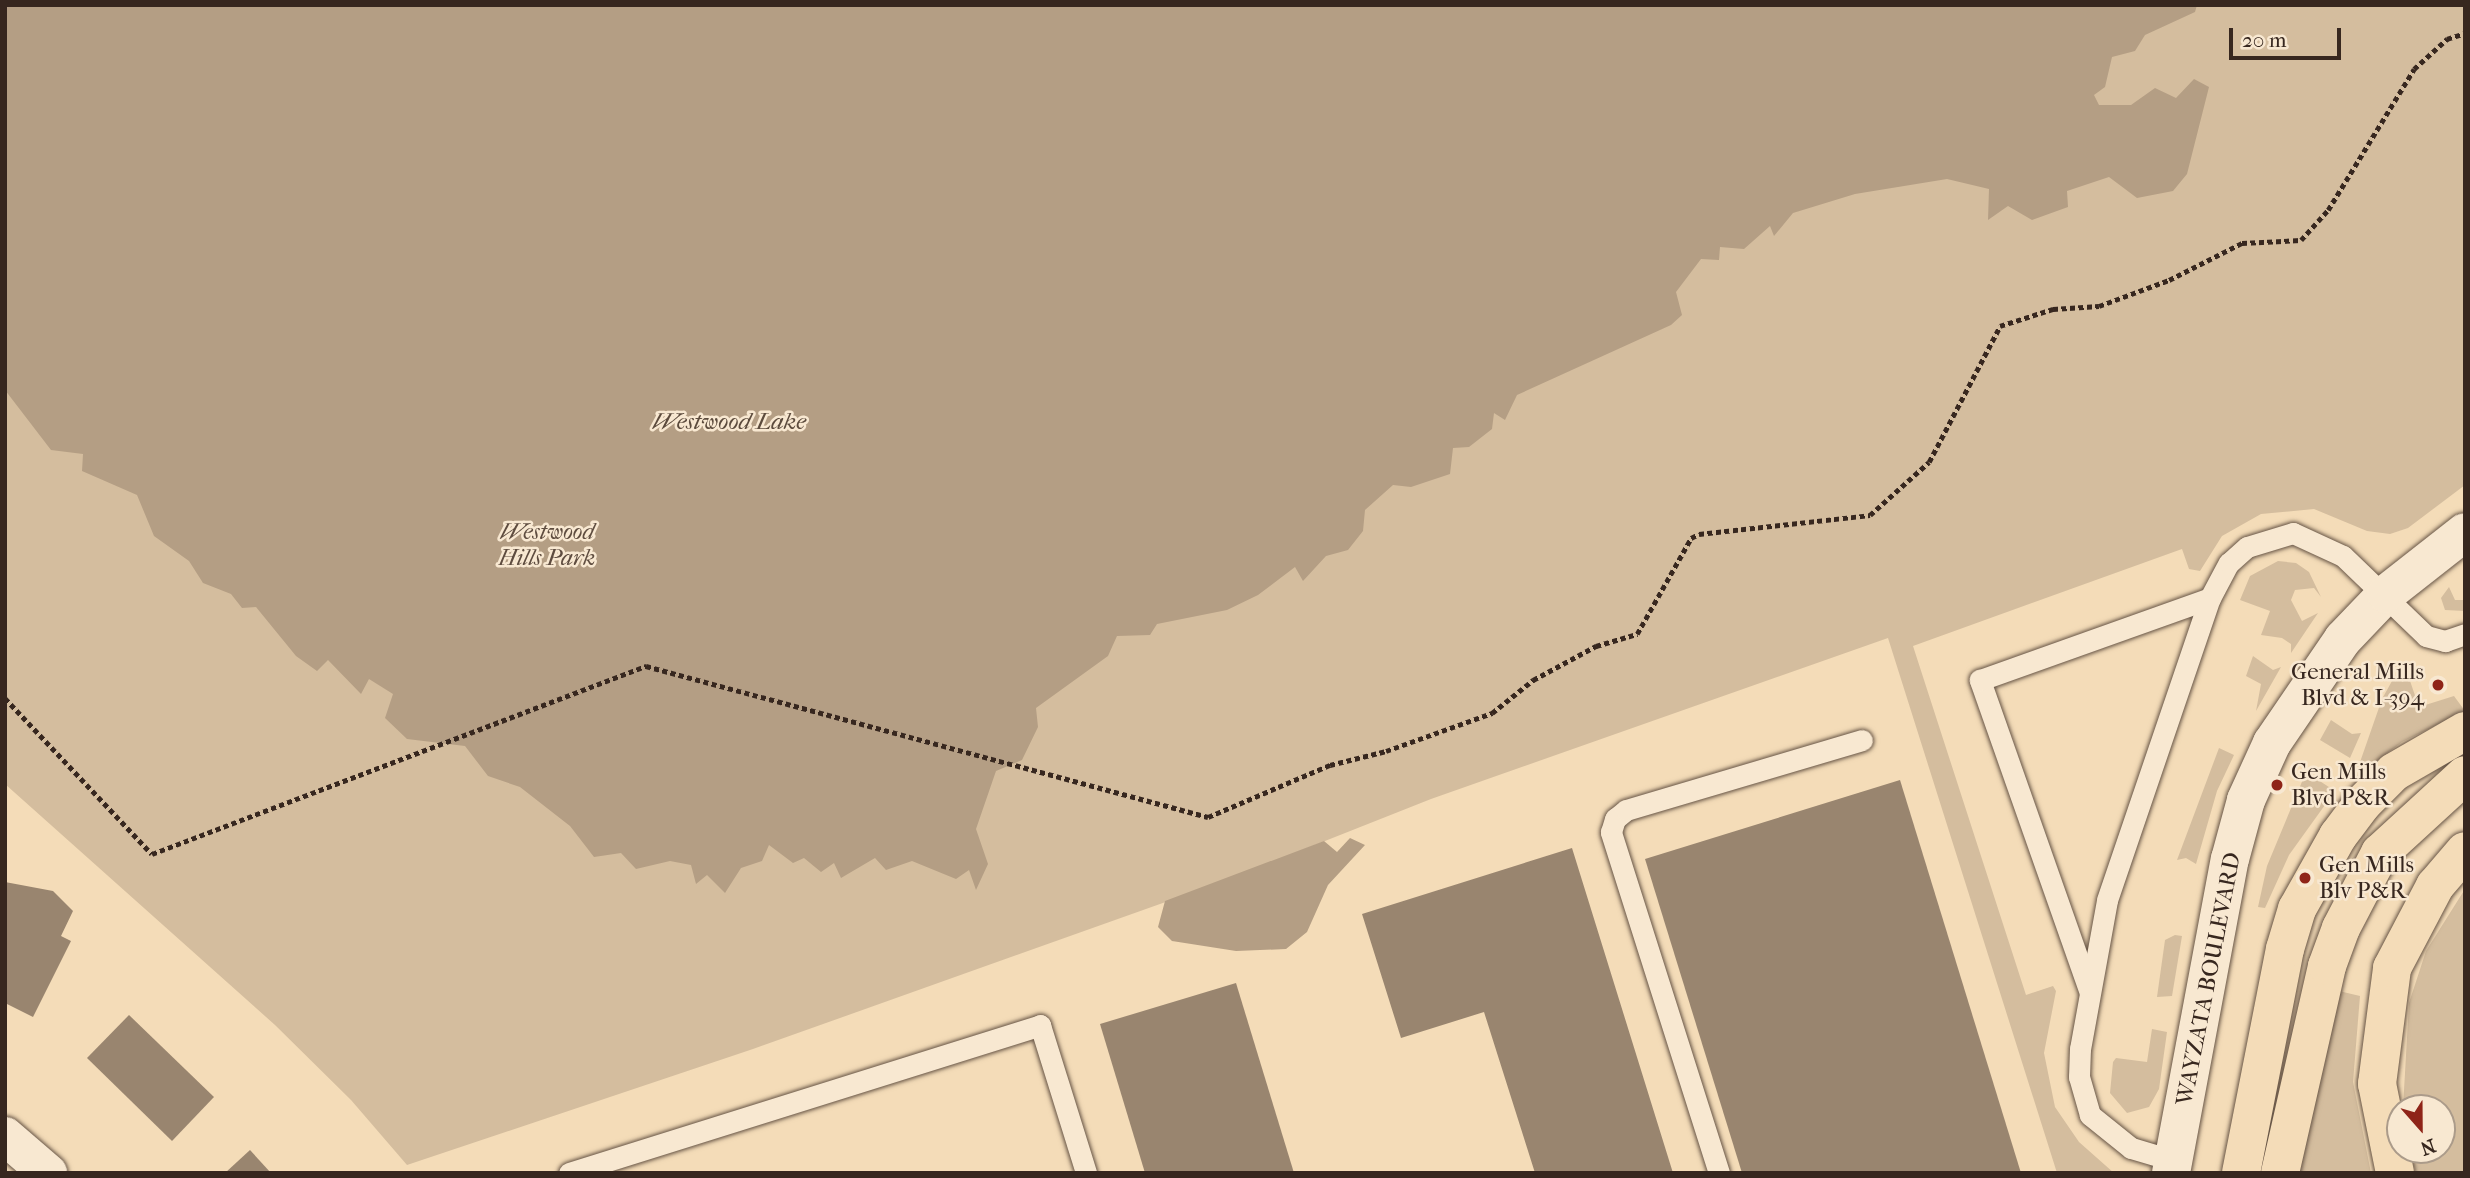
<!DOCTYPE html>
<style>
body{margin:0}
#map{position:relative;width:2470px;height:1178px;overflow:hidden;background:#f4dcb8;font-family:"IM FELL French Canon",serif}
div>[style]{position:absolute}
.green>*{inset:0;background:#d4bd9e}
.water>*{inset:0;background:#b49e84}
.building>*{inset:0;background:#99856f}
.path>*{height:4.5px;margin-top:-2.25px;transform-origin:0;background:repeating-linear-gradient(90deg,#37271f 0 5px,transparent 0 8.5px)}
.roads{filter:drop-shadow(0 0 2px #665445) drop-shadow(0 0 2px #665445)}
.lane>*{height:21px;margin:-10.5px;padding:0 10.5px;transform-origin:10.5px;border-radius:10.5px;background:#f8e8d1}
.street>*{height:38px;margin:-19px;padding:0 19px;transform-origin:19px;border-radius:19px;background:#f8e8d1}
.secondary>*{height:38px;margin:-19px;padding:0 19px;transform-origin:19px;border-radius:19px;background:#f8e8d1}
.highway>*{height:38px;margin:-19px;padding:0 19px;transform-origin:19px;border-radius:19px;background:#f4dcb8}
.dots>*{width:19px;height:19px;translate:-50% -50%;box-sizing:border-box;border:4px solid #f8e8d1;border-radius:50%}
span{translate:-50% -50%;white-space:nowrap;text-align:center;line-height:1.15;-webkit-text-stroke:5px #f8e8d1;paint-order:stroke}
.park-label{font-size:23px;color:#5e4c3f;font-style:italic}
.poi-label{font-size:23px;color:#37271f}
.right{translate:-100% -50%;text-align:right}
.left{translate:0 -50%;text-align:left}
.street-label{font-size:23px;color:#37271f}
.water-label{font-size:24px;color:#5c4b3d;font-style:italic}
.frame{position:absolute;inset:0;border:7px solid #37271f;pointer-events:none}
.north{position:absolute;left:2386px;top:1094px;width:70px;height:70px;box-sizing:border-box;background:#f8e8d1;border:2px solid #ab9b8a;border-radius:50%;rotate:159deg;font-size:19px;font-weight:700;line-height:28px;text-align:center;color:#37271f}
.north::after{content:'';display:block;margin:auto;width:24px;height:32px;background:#8f2418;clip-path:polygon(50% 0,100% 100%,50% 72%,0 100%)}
.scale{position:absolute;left:2229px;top:28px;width:112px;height:32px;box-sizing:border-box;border:4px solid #37271f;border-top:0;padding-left:9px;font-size:21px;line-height:24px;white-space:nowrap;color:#37271f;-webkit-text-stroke:5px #f8e8d1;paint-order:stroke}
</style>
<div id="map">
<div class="green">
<i style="clip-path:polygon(5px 5px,2465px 5px,2465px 485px,2408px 528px,2390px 534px,2367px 531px,2314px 509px,2261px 514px,2222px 536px,2200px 571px,2189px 569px,2182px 549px,1913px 646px,2026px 995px,2053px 986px,2056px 991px,2044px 1053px,2055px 1107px,2079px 1142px,2114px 1173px,2057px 1173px,1888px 638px,1431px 799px,1219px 883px,753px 1049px,407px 1165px,351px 1100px,275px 1025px,5px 784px)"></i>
<i style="clip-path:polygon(2278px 561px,2296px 563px,2309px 572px,2321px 597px,2314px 588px,2295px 590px,2291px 600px,2302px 621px,2318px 613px,2291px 653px,2291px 644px,2282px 638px,2261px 635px,2270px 611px,2240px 600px,2250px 576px)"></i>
<i style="clip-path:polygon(2449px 587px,2455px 600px,2465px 600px,2465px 611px,2445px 610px,2441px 598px)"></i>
<i style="clip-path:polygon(2253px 656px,2273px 670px,2281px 667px,2256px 711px,2261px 684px,2246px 676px)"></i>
<i style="clip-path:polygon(2409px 678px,2419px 707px,2454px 696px,2465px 711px,2402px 742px,2366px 769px,2359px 765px,2382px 699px,2392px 681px)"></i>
<i style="clip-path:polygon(2331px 720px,2352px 734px,2361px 733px,2350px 758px,2320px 740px)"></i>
<i style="clip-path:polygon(2219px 748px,2234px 755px,2217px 791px,2196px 864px,2186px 858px,2177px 860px)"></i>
<i style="clip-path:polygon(2306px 772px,2335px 791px,2289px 855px,2265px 908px,2258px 907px,2267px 866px)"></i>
<i style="clip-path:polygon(2465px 889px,2465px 1173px,2416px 1173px,2409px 1150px,2442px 1150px,2442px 1108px,2403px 1108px,2409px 1003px,2426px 951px)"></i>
<i style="clip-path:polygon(2175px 935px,2182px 936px,2172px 996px,2157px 997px,2165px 940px)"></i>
<i style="clip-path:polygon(2339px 991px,2360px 996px,2353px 1082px,2371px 1173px,2296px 1173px)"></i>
<i style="clip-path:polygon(2152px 1029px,2167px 1032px,2159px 1089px,2149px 1107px,2127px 1113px,2110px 1093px,2113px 1062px,2116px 1058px,2147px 1062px)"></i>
</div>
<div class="water">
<i style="clip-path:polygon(5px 5px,2197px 5px,2195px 12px,2145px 35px,2135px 51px,2112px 57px,2105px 87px,2094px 95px,2099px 105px,2131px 105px,2155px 88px,2176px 98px,2194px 79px,2209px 87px,2187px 174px,2173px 191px,2137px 198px,2109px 177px,2067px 191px,2068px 207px,2032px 220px,2008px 206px,1988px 220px,1989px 189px,1947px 179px,1855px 194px,1793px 213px,1774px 236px,1770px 226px,1744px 249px,1720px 247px,1719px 260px,1701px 259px,1676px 292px,1682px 315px,1671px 325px,1517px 395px,1505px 420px,1494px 413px,1492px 429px,1469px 447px,1453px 448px,1450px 474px,1411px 487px,1393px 485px,1365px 510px,1363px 531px,1348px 550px,1326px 556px,1303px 581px,1295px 567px,1258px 595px,1227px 610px,1157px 624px,1150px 635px,1117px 636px,1108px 656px,1036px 708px,1038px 727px,1022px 760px,996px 771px,976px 829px,988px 864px,976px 890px,969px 870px,956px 879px,912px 861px,886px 870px,875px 858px,841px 878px,834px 863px,821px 872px,804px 858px,793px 863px,769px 845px,762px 861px,741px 868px,725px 893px,707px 875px,696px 884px,691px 865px,670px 861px,636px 869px,621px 853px,594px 857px,570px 826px,520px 787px,488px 776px,465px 746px,407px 739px,385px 718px,393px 694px,369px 679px,361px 694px,328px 660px,317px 671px,296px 656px,256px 607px,242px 608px,231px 594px,203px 583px,189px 561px,154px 536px,137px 495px,82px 471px,83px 454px,51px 450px,5px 390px)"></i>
<i style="clip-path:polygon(1350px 838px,1365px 845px,1328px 885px,1307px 932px,1286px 949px,1236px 951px,1172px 941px,1158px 927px,1165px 901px,1324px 841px,1337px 852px)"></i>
</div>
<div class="building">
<i style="clip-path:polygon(1900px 780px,2021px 1173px,1742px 1173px,1645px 859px)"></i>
<i style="clip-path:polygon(1572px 848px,1673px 1173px,1535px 1173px,1484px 1012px,1401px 1038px,1362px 914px)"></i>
<i style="clip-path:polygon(5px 882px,53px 891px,73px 911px,61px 936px,71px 941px,33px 1017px,5px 1003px)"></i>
<i style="clip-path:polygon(1236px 983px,1294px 1173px,1145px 1173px,1100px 1024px)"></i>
<i style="clip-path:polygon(129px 1015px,214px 1097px,172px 1141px,87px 1058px)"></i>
<i style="clip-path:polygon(250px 1150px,271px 1173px,225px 1173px)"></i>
</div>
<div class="path">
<i style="left:5px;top:698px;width:214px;rotate:46.7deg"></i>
<i style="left:152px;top:854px;width:529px;rotate:-20.84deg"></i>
<i style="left:646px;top:666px;width:582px;rotate:15.04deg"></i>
<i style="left:1208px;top:817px;width:133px;rotate:-23.1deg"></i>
<i style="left:1330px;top:765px;width:58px;rotate:-14deg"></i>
<i style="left:1386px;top:751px;width:113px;rotate:-19.7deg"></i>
<i style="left:1492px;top:713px;width:53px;rotate:-38.8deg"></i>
<i style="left:1533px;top:680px;width:72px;rotate:-28.4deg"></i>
<i style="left:1596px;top:646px;width:43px;rotate:-16.3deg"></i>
<i style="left:1637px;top:634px;width:110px;rotate:-60.6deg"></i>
<i style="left:1691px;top:538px;width:9px;rotate:-27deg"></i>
<i style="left:1699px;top:534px;width:172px;rotate:-6.3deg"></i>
<i style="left:1870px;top:515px;width:79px;rotate:-41.9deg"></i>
<i style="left:1929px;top:462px;width:153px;rotate:-62.4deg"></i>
<i style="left:2000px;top:326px;width:56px;rotate:-17.8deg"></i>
<i style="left:2053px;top:309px;width:46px;rotate:-3.7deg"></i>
<i style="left:2099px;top:306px;width:75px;rotate:-20.4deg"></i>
<i style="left:2169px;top:280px;width:82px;rotate:-26.9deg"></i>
<i style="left:2242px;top:243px;width:59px;rotate:-2.9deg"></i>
<i style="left:2301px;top:240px;width:40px;rotate:-48deg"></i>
<i style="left:2328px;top:210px;width:165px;rotate:-58.6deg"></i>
<i style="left:2414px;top:69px;width:45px;rotate:-42.3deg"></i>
<i style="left:2447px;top:39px;width:19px;rotate:-18deg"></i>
</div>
<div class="roads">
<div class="lane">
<i style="left:2089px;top:990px;width:329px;rotate:-109.4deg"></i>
<i style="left:1980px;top:680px;width:244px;rotate:-19.6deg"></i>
<i style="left:2175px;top:1161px;width:46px;rotate:-163.5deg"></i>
<i style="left:2131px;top:1148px;width:53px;rotate:-141.2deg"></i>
<i style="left:2090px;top:1115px;width:40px;rotate:-106deg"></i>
<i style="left:2079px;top:1077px;width:28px;rotate:-88deg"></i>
<i style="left:2080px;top:1049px;width:151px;rotate:-79.7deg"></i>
<i style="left:2107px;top:900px;width:319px;rotate:-71.2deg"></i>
<i style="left:2210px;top:598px;width:40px;rotate:-62deg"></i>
<i style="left:2229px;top:563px;width:24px;rotate:-42deg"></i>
<i style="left:2247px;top:547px;width:48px;rotate:-16.9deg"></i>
<i style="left:2293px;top:533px;width:55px;rotate:24.7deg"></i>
<i style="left:2343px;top:556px;width:115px;rotate:43.9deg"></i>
<i style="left:2426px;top:636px;width:20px;rotate:15deg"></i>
<i style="left:2445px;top:641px;width:21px;rotate:-19deg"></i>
<i style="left:569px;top:1173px;width:494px;rotate:-17.4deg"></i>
<i style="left:1040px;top:1025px;width:155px;rotate:72.7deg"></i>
<i style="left:1719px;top:1173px;width:358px;rotate:-107.6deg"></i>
<i style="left:1611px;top:832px;width:14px;rotate:-73deg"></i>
<i style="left:1615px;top:819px;width:14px;rotate:-39deg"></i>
<i style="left:1626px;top:810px;width:246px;rotate:-16.5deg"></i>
</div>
<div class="street">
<i style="left:5px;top:1136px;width:57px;rotate:40.7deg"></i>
</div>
<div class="secondary">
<i style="left:2171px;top:1173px;width:319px;rotate:-79.4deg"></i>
<i style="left:2230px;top:859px;width:61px;rotate:-74.8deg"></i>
<i style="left:2246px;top:800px;width:63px;rotate:-65.5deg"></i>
<i style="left:2272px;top:743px;width:126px;rotate:-55.7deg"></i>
<i style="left:2343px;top:639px;width:62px;rotate:-46.3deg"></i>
<i style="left:2386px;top:594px;width:100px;rotate:-38.1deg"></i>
</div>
<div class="highway">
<i style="left:2241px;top:1173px;width:228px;rotate:-78.9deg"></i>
<i style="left:2285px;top:949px;width:42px;rotate:-73.3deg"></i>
<i style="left:2297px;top:909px;width:84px;rotate:-60.7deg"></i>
<i style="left:2338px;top:836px;width:40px;rotate:-53deg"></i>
<i style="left:2362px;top:804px;width:45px;rotate:-45deg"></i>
<i style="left:2394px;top:772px;width:82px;rotate:-30deg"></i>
<i style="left:2280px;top:1173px;width:212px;rotate:-77.2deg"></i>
<i style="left:2327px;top:966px;width:40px;rotate:-69.8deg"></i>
<i style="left:2341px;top:928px;width:85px;rotate:-62.5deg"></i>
<i style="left:2380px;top:853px;width:115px;rotate:-42.5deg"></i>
<i style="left:2395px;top:1173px;width:91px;rotate:-101.4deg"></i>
<i style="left:2377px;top:1084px;width:117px;rotate:-82.6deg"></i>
<i style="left:2392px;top:968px;width:93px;rotate:-62.3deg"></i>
<i style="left:2435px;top:886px;width:46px;rotate:-49.4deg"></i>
</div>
</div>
<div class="dots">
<i style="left:2438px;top:685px;background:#8f2418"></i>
<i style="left:2277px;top:785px;background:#8f2418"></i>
<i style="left:2305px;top:878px;background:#8f2418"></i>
</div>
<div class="park-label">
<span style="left:547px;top:545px">Westwood<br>Hills Park</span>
</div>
<div class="poi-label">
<span class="right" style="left:2424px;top:685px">General Mills<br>Blvd &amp; I-394</span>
<span class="left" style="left:2291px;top:785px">Gen Mills<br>Blvd P&amp;R</span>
<span class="left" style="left:2319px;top:878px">Gen Mills<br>Blv P&amp;R</span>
</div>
<div class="street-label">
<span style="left:2209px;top:979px;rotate:-79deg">WAYZATA BOULEVARD</span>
</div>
<div class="water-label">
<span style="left:729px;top:422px">Westwood Lake</span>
</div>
<div class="frame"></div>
<div class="north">N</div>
<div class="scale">20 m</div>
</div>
